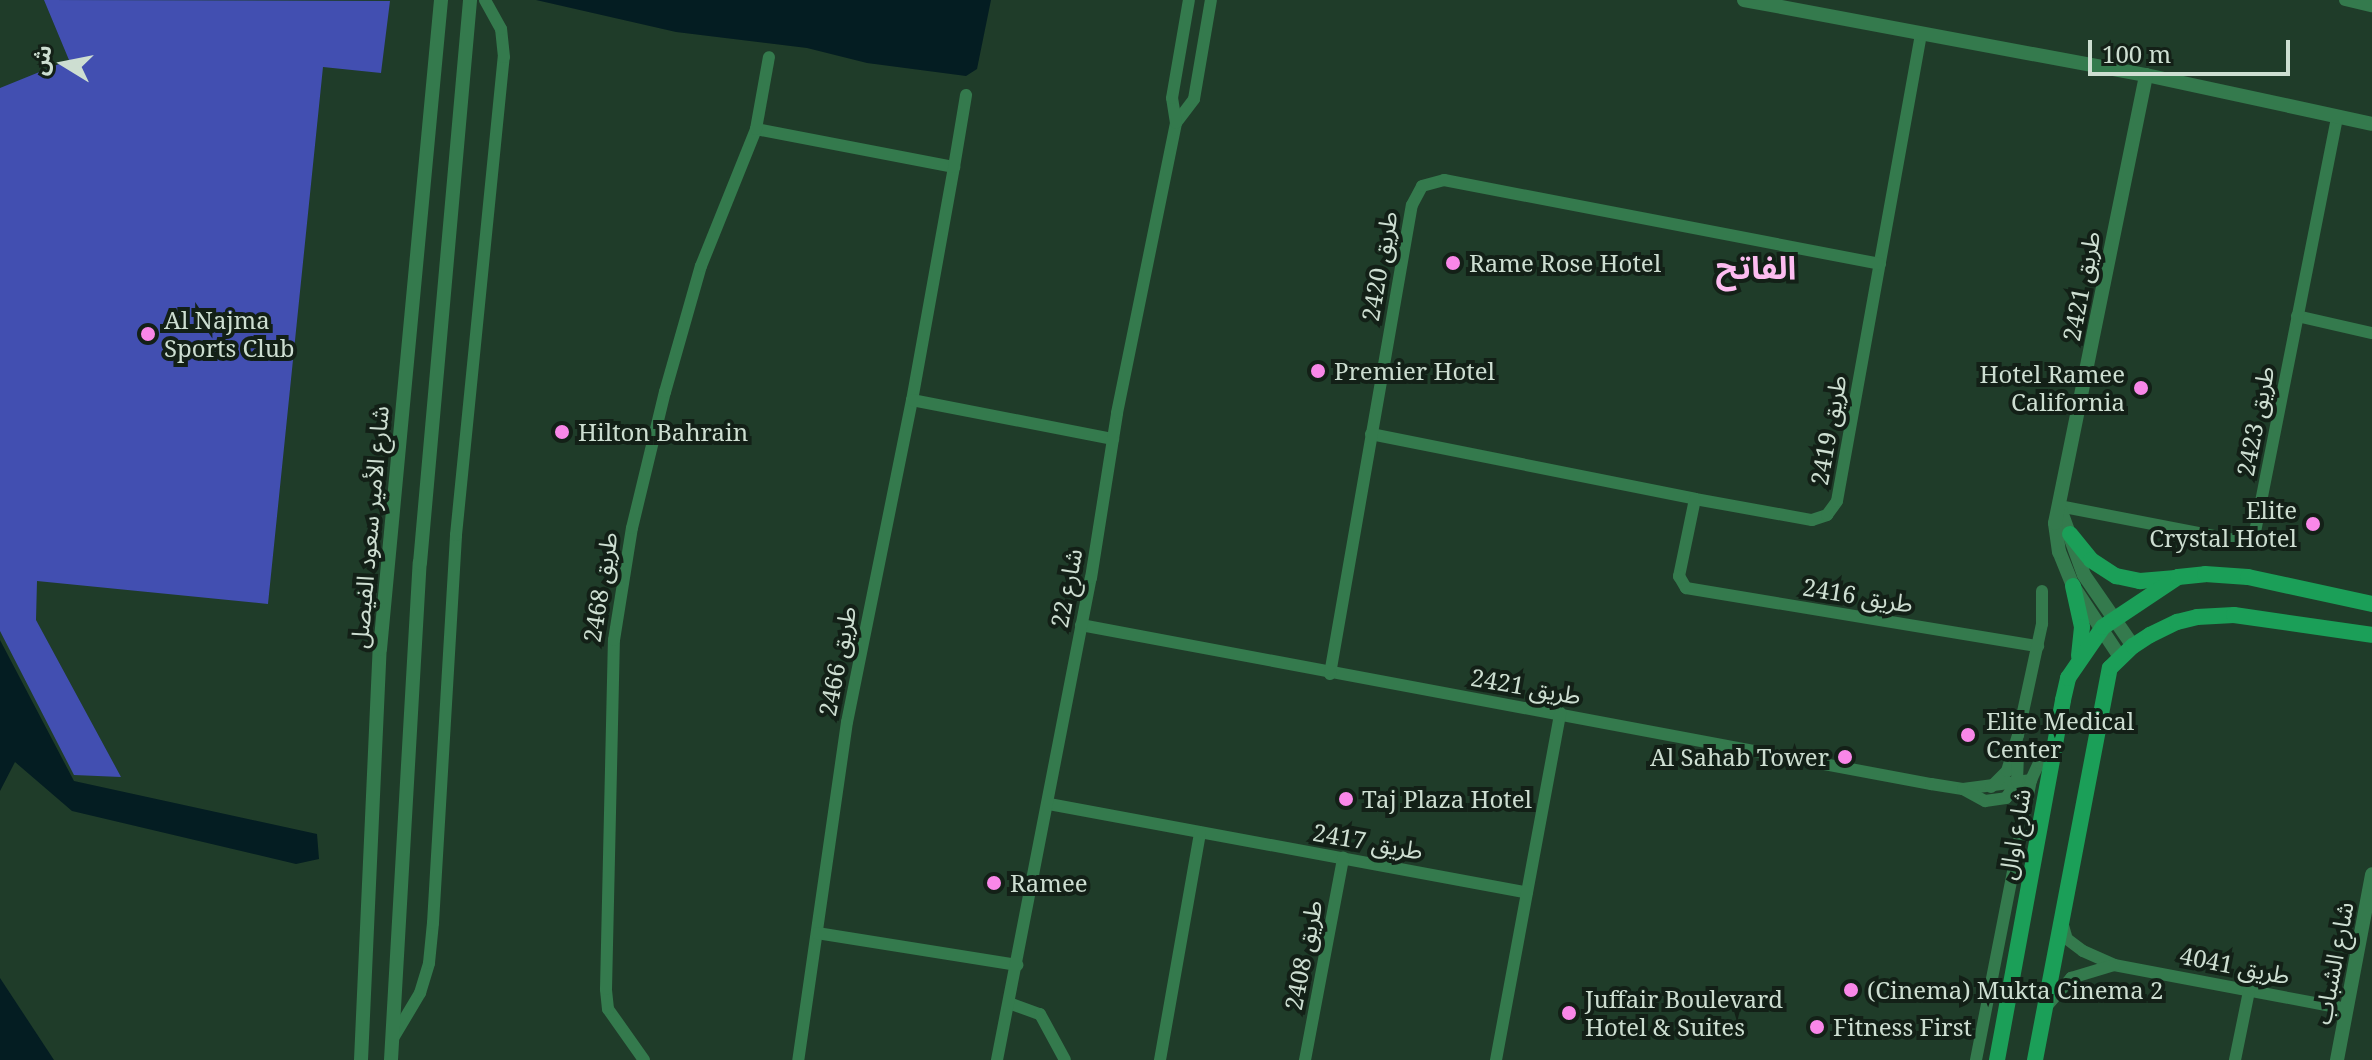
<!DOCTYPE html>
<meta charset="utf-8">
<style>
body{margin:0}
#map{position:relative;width:2372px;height:1060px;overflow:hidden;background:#1f3c29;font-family:"Noto Serif","Noto Sans Arabic",serif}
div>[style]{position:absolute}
.green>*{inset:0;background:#424fb1}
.water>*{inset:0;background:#041d22}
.minor>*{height:12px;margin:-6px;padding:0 6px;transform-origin:6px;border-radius:6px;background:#347a4d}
.tertiary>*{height:14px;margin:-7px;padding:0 7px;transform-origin:7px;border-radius:7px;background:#347a4d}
.secondary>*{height:16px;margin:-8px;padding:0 8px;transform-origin:8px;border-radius:8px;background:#1b9f58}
.dots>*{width:22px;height:22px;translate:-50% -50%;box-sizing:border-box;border:4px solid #132017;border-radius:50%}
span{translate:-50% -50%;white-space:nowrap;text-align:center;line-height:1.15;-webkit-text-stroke:8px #132017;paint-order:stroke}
.poi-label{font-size:24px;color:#cdded1}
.left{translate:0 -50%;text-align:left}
.right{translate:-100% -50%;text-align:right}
.street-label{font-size:24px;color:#cdded1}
.district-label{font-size:32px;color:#fcbcf0;font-weight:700}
.north{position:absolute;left:24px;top:24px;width:80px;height:80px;-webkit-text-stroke:6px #132017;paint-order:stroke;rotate:280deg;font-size:22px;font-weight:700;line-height:32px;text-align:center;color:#cdded1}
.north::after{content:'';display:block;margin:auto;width:28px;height:36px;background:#cdded1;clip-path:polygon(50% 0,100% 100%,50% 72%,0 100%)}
.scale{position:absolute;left:2088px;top:40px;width:202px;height:36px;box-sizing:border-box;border:4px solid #cdded1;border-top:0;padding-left:10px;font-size:24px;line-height:28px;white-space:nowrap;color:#cdded1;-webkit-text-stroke:6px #132017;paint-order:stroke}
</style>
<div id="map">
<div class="green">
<i style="clip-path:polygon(44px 0,390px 1px,381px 73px,323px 67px,268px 604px,37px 581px,36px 620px,121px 777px,74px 775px,0 631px,0 88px,69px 60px)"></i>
</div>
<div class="water">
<i style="clip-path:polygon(536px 0,991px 0,977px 69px,966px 76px,867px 63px,807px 48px,676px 32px)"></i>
<i style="clip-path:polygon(0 640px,74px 781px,317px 834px,319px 859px,296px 864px,72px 811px,15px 762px,0 791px)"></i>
<i style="clip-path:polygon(0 978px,54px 1060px,0 1060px)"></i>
</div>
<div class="minor">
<i style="left:2345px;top:0;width:28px;rotate:13deg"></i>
<i style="left:1176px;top:123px;width:30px;rotate:-53deg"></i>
<i style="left:1194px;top:99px;width:100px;rotate:-80.3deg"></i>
<i style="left:756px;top:129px;width:202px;rotate:10.9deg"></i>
<i style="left:954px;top:167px;width:237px;rotate:100.2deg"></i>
<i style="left:912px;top:400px;width:328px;rotate:101.4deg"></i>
<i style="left:847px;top:722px;width:342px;rotate:98.2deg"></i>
<i style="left:954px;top:167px;width:73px;rotate:-80.5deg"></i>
<i style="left:2297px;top:316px;width:77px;rotate:12.8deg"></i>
<i style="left:912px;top:400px;width:205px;rotate:11deg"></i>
<i style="left:1371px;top:434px;width:330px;rotate:11.3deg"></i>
<i style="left:1695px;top:499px;width:119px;rotate:10.2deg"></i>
<i style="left:1812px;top:520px;width:16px;rotate:-18deg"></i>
<i style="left:1827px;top:515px;width:17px;rotate:-54deg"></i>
<i style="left:1837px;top:501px;width:475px;rotate:-79.8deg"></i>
<i style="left:1695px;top:499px;width:79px;rotate:101.7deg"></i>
<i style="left:1679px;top:576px;width:14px;rotate:60deg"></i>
<i style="left:1686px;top:588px;width:357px;rotate:9.4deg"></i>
<i style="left:2059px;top:506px;width:184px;rotate:10.9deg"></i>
<i style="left:2240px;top:541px;width:15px;rotate:-16deg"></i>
<i style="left:2254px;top:537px;width:428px;rotate:-78.8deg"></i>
<i style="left:1081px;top:625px;width:865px;rotate:10.6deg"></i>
<i style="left:1931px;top:784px;width:32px;rotate:9deg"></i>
<i style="left:1963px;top:789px;width:69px;rotate:-7.5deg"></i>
<i style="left:1330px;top:674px;width:476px;rotate:-80.1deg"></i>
<i style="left:1412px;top:205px;width:21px;rotate:-62deg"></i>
<i style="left:1422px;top:186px;width:23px;rotate:-15deg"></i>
<i style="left:1444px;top:180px;width:444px;rotate:10.9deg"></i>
<i style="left:1991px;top:787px;width:23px;rotate:-45deg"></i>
<i style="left:2007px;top:771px;width:38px;rotate:-73deg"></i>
<i style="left:2018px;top:735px;width:114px;rotate:-77.8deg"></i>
<i style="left:2042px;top:624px;width:33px;rotate:-90deg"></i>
<i style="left:1963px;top:789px;width:25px;rotate:29deg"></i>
<i style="left:1985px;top:801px;width:21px;rotate:-8deg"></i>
<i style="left:2006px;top:798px;width:19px;rotate:-55deg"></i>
<i style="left:2017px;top:782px;width:37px;rotate:-88deg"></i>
<i style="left:1049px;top:804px;width:486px;rotate:10.5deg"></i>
<i style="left:2062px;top:922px;width:18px;rotate:74deg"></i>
<i style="left:2067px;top:939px;width:20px;rotate:37deg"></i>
<i style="left:2083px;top:951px;width:34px;rotate:24deg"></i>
<i style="left:2114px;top:965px;width:237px;rotate:10.7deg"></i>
<i style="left:817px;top:933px;width:203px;rotate:9.1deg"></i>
<i style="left:1009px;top:1003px;width:33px;rotate:20deg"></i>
<i style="left:1040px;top:1014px;width:52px;rotate:61.5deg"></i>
<i style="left:2045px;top:1008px;width:40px;rotate:-49deg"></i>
<i style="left:2071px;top:978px;width:45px;rotate:-16.8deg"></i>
<i style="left:392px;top:1040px;width:55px;rotate:-59.2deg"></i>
<i style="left:420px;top:993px;width:31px;rotate:-73deg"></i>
<i style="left:429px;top:963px;width:40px;rotate:-84.3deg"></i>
<i style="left:433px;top:923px;width:389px;rotate:-86.6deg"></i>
<i style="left:456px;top:535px;width:480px;rotate:-84.3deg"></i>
<i style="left:504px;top:57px;width:28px;rotate:-96deg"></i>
<i style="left:501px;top:29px;width:33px;rotate:-119deg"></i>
<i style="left:644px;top:1060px;width:62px;rotate:-125.2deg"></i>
<i style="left:608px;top:1009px;width:20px;rotate:-96deg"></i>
<i style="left:606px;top:989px;width:349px;rotate:-88.7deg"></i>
<i style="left:614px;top:640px;width:113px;rotate:-80.9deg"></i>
<i style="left:632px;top:528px;width:140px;rotate:-76.4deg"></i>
<i style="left:665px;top:392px;width:131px;rotate:-74.1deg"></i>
<i style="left:701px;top:266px;width:148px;rotate:-68.1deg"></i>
<i style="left:756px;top:129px;width:73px;rotate:-79.8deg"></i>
<i style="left:997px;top:1060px;width:491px;rotate:-79deg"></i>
<i style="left:1091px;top:578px;width:167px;rotate:-81deg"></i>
<i style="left:1117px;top:413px;width:296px;rotate:-78.5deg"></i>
<i style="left:1176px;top:123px;width:25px;rotate:-99deg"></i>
<i style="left:1172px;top:98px;width:99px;rotate:-80.2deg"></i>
<i style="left:1160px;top:1060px;width:231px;rotate:-80deg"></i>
<i style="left:1305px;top:1060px;width:206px;rotate:-79.3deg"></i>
<i style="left:1496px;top:1060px;width:353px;rotate:-79.5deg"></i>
<i style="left:1976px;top:1060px;width:285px;rotate:-78.9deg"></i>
<i style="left:2031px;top:780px;width:19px;rotate:-65deg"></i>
<i style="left:2039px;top:763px;width:21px;rotate:-43deg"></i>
<i style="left:2235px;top:1060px;width:70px;rotate:-78.5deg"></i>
</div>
<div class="tertiary">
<i style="left:1744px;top:0;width:409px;rotate:10.6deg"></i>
<i style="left:2146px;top:75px;width:231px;rotate:12.2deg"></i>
<i style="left:2059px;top:506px;width:73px;rotate:70.1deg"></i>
<i style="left:2084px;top:575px;width:86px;rotate:55.4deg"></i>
<i style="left:2120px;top:657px;width:85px;rotate:-123.5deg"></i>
<i style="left:2073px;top:586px;width:37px;rotate:-112deg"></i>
<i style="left:2059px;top:552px;width:29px;rotate:-98deg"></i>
<i style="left:2055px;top:523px;width:457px;rotate:-78.5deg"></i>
<i style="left:361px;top:1060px;width:411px;rotate:-87.4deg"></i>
<i style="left:380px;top:649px;width:652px;rotate:-84.63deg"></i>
<i style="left:391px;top:1060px;width:498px;rotate:-86.7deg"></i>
<i style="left:420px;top:563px;width:565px;rotate:-84.92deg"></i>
<i style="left:2337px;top:1060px;width:189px;rotate:-79.3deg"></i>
</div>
<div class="secondary">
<i style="left:2070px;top:534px;width:33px;rotate:51deg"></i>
<i style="left:2091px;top:560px;width:30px;rotate:33deg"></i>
<i style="left:2116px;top:576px;width:25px;rotate:12deg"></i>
<i style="left:2140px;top:581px;width:33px;rotate:-5deg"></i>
<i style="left:2073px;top:586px;width:42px;rotate:77.6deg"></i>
<i style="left:2082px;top:627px;width:29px;rotate:96deg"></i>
<i style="left:1997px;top:1060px;width:366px;rotate:-79.6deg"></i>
<i style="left:2063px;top:700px;width:23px;rotate:-77deg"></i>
<i style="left:2068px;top:678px;width:62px;rotate:-55.5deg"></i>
<i style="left:2103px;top:627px;width:90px;rotate:-33.7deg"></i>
<i style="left:2178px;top:577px;width:27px;rotate:-6deg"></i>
<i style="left:2205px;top:574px;width:43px;rotate:4deg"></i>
<i style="left:2248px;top:577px;width:127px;rotate:12.3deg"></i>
<i style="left:2035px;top:1060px;width:399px;rotate:-79.2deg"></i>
<i style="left:2110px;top:668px;width:32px;rotate:-44deg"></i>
<i style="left:2133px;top:646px;width:20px;rotate:-33deg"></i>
<i style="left:2150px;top:635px;width:30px;rotate:-26deg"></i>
<i style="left:2177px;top:622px;width:21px;rotate:-14deg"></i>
<i style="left:2197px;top:617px;width:37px;rotate:-3deg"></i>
<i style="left:2234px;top:615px;width:139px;rotate:8.2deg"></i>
</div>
<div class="dots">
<i style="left:1453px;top:263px;background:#f987e8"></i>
<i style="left:148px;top:334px;background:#f987e8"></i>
<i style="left:1318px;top:371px;background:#f987e8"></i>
<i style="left:2141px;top:388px;background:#f987e8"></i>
<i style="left:562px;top:432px;background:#f987e8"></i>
<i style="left:2313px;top:524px;background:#f987e8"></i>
<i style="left:1968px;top:735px;background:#f987e8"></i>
<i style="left:1845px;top:757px;background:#f987e8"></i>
<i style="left:1346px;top:799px;background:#f987e8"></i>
<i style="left:994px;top:883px;background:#f987e8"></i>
<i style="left:1851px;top:990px;background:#f987e8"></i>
<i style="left:1569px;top:1013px;background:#f987e8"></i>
<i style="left:1817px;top:1027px;background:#f987e8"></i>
</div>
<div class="poi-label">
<span class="left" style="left:1469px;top:263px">Rame Rose Hotel</span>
<span class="left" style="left:164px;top:334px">Al Najma<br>Sports Club</span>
<span class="left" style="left:1334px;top:371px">Premier Hotel</span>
<span class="right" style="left:2125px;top:388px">Hotel Ramee<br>California</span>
<span class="left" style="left:578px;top:432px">Hilton Bahrain</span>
<span class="right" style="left:2297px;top:524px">Elite<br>Crystal Hotel</span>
<span class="left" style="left:1986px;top:735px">Elite Medical<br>Center</span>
<span class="right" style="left:1829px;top:757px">Al Sahab Tower</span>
<span class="left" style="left:1362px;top:799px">Taj Plaza Hotel</span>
<span class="left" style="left:1010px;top:883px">Ramee</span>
<span class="left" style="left:1867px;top:990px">(Cinema) Mukta Cinema 2</span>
<span class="left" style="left:1585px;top:1013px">Juffair Boulevard<br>Hotel &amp; Suites</span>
<span class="left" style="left:1833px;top:1027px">Fitness First</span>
</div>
<div class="street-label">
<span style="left:1379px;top:266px;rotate:-80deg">طريق 2420</span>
<span style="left:2081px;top:286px;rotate:-79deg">طريق 2421</span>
<span style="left:2255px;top:421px;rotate:-79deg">طريق 2423</span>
<span style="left:1828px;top:430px;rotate:-80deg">طريق 2419</span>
<span style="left:369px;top:527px;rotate:-85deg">شارع الأمير سعود الفيصل</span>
<span style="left:600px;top:587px;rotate:-81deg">طريق 2468</span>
<span style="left:1066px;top:588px;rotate:-79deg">شارع 22</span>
<span style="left:1858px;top:595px;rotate:9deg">طريق 2416</span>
<span style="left:837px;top:661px;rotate:-79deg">طريق 2466</span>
<span style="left:1526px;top:686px;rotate:10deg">طريق 2421</span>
<span style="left:2014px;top:834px;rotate:-80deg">شارع اوال</span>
<span style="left:1368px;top:841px;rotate:10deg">طريق 2417</span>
<span style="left:1303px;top:955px;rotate:-79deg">طريق 2408</span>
<span style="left:2333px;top:963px;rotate:-79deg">شارع الشباب</span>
<span style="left:2235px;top:965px;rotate:11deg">طريق 4041</span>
</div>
<div class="district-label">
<span style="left:1756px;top:267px">الفاتح</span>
</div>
<div class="north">ش</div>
<div class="scale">100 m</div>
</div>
